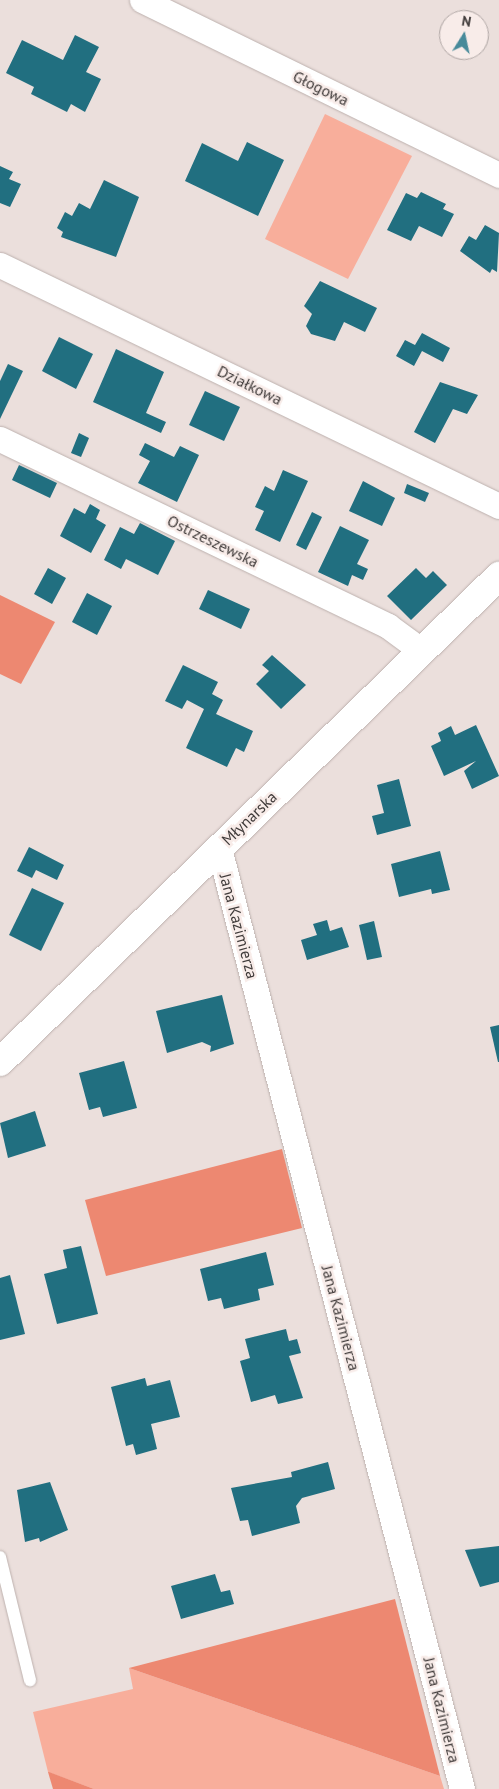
<!DOCTYPE html>
<meta charset="utf-8">
<style>
body{margin:0}
#map{position:relative;width:499px;height:1789px;overflow:hidden;background:#ebdfdc;font-family:"PT Sans",sans-serif}
div>[style]{position:absolute}
.green>*{inset:0;background:#f8ae9b}
.forest>*{inset:0;background:#ed8871}
.building>*{inset:0;background:#216f80}
.roads{filter:drop-shadow(0 0 1px #bdb1ae) drop-shadow(0 0 1px #bdb1ae)}
.lane>*{height:12px;margin:-6px;padding:0 6px;transform-origin:6px;border-radius:6px;background:#fff}
.street>*{height:25px;margin:-12.5px;padding:0 12.5px;transform-origin:12.5px;border-radius:12.5px;background:#fff}
.secondary>*{height:28px;margin:-14px;padding:0 14px;transform-origin:14px;border-radius:14px;background:#fff}
span{translate:-50% -50%;white-space:nowrap;text-align:center;line-height:1.15;-webkit-text-stroke:5px #f8ece9;paint-order:stroke}
.street-label{font-size:16px;color:#403b3a}
.north{position:absolute;left:439px;top:10px;width:50px;height:50px;box-sizing:border-box;background:#f8ece9;border:1px solid #aea5a3;border-radius:50%;rotate:10deg;font-size:14px;font-weight:700;line-height:20px;text-align:center;color:#403b3a}
.north::after{content:'';display:block;margin:auto;width:18px;height:22px;background:#478a9a;clip-path:polygon(50% 0,100% 100%,50% 72%,0 100%)}
</style>
<div id="map">
<div class="green">
<i style="clip-path:polygon(325px 114px,412px 156px,348px 279px,265px 239px)"></i>
<i style="clip-path:polygon(129px 1668px,440px 1776px,444px 1789px,94px 1789px,48px 1772px,33px 1712px,133px 1689px)"></i>
</div>
<div class="forest">
<i style="clip-path:polygon(0 595px,55px 622px,21px 684px,0 674px)"></i>
<i style="clip-path:polygon(282px 1149px,302px 1228px,106px 1276px,85px 1200px)"></i>
<i style="clip-path:polygon(395px 1599px,440px 1776px,129px 1668px)"></i>
<i style="clip-path:polygon(48px 1772px,49px 1772px,94px 1789px,53px 1789px)"></i>
</div>
<div class="building">
<i style="clip-path:polygon(75px 35px,99px 47px,86px 72px,101px 79px,85px 112px,71px 104px,67px 112px,31px 94px,34px 87px,6px 73px,22px 40px,63px 60px)"></i>
<i style="clip-path:polygon(247px 142px,284px 160px,258px 216px,185px 181px,202px 143px,238px 161px)"></i>
<i style="clip-path:polygon(0 166px,13px 172px,9px 179px,21px 184px,10px 207px,0 203px)"></i>
<i style="clip-path:polygon(104px 180px,139px 197px,116px 257px,61px 237px,63px 232px,57px 228px,65px 212px,72px 216px,79px 203px,90px 209px)"></i>
<i style="clip-path:polygon(421px 192px,446px 204px,443px 209px,454px 214px,442px 237px,419px 226px,411px 241px,387px 230px,406px 193px,417px 198px)"></i>
<i style="clip-path:polygon(485px 225px,499px 233px,497px 272px,492px 269px,490px 273px,460px 251px,469px 236px,476px 240px)"></i>
<i style="clip-path:polygon(320px 281px,377px 308px,365px 332px,344px 322px,335px 341px,311px 334px,306px 326px,312px 314px,304px 306px)"></i>
<i style="clip-path:polygon(422px 333px,450px 348px,443px 362px,422px 351px,414px 366px,396px 356px,405px 340px,415px 345px)"></i>
<i style="clip-path:polygon(59px 337px,93px 354px,76px 389px,42px 371px)"></i>
<i style="clip-path:polygon(116px 349px,164px 372px,146px 413px,166px 422px,161px 433px,93px 402px)"></i>
<i style="clip-path:polygon(8px 364px,23px 371px,0 419px,0 381px)"></i>
<i style="clip-path:polygon(440px 382px,478px 395px,467px 414px,453px 409px,435px 443px,414px 432px)"></i>
<i style="clip-path:polygon(205px 391px,240px 407px,224px 441px,189px 425px)"></i>
<i style="clip-path:polygon(79px 433px,89px 438px,81px 457px,71px 453px)"></i>
<i style="clip-path:polygon(145px 443px,174px 457px,180px 446px,199px 455px,177px 502px,138px 483px,150px 461px,139px 455px)"></i>
<i style="clip-path:polygon(19px 465px,57px 483px,50px 498px,12px 480px)"></i>
<i style="clip-path:polygon(283px 470px,308px 481px,280px 542px,255px 530px,264px 511px,255px 507px,265px 486px,274px 491px)"></i>
<i style="clip-path:polygon(363px 481px,395px 498px,382px 526px,349px 511px)"></i>
<i style="clip-path:polygon(407px 484px,429px 493px,425px 502px,404px 493px)"></i>
<i style="clip-path:polygon(90px 504px,100px 510px,96px 519px,106px 525px,91px 553px,60px 536px,74px 508px,85px 514px)"></i>
<i style="clip-path:polygon(312px 512px,322px 517px,306px 550px,296px 545px)"></i>
<i style="clip-path:polygon(140px 523px,175px 541px,158px 575px,126px 559px,121px 569px,104px 560px,120px 527px,134px 534px)"></i>
<i style="clip-path:polygon(340px 526px,369px 540px,357px 564px,368px 569px,363px 580px,352px 575px,348px 586px,318px 572px)"></i>
<i style="clip-path:polygon(48px 568px,66px 578px,52px 604px,34px 594px)"></i>
<i style="clip-path:polygon(416px 568px,426px 578px,433px 571px,447px 585px,411px 620px,387px 596px)"></i>
<i style="clip-path:polygon(208px 590px,250px 609px,241px 629px,199px 609px)"></i>
<i style="clip-path:polygon(87px 593px,112px 606px,97px 635px,72px 622px)"></i>
<i style="clip-path:polygon(272px 655px,306px 685px,281px 709px,256px 684px,269px 671px,262px 665px)"></i>
<i style="clip-path:polygon(183px 665px,218px 682px,212px 694px,223px 700px,216px 714px,253px 731px,244px 752px,236px 748px,227px 767px,186px 748px,204px 709px,187px 700px,182px 709px,165px 701px)"></i>
<i style="clip-path:polygon(476px 725px,499px 776px,472px 789px,464px 771px,476px 761px,444px 776px,431px 746px,441px 741px,438px 733px,451px 726px,455px 735px)"></i>
<i style="clip-path:polygon(399px 779px,411px 826px,377px 835px,372px 816px,384px 813px,377px 785px)"></i>
<i style="clip-path:polygon(29px 847px,64px 865px,57px 880px,36px 870px,32px 878px,17px 871px)"></i>
<i style="clip-path:polygon(440px 851px,450px 890px,432px 894px,431px 889px,399px 897px,391px 864px)"></i>
<i style="clip-path:polygon(32px 888px,64px 903px,41px 951px,9px 935px)"></i>
<i style="clip-path:polygon(327px 920px,330px 931px,342px 927px,349px 947px,307px 960px,301px 940px,317px 935px,313px 924px)"></i>
<i style="clip-path:polygon(374px 921px,382px 957px,367px 960px,359px 925px)"></i>
<i style="clip-path:polygon(222px 995px,234px 1044px,210px 1052px,211px 1046px,202px 1042px,167px 1053px,156px 1011px)"></i>
<i style="clip-path:polygon(499px 1025px,499px 1062px,498px 1062px,490px 1027px)"></i>
<i style="clip-path:polygon(124px 1061px,137px 1108px,103px 1117px,100px 1107px,89px 1110px,79px 1073px)"></i>
<i style="clip-path:polygon(35px 1111px,46px 1146px,8px 1158px,0 1123px)"></i>
<i style="clip-path:polygon(81px 1246px,98px 1314px,57px 1324px,44px 1274px,67px 1268px,63px 1250px)"></i>
<i style="clip-path:polygon(266px 1252px,274px 1285px,258px 1289px,260px 1300px,224px 1309px,221px 1298px,208px 1301px,200px 1269px)"></i>
<i style="clip-path:polygon(10px 1275px,25px 1334px,0 1340px,0 1278px)"></i>
<i style="clip-path:polygon(286px 1329px,289px 1341px,297px 1339px,301px 1353px,289px 1356px,303px 1398px,278px 1404px,275px 1395px,251px 1402px,240px 1361px,250px 1358px,245px 1339px)"></i>
<i style="clip-path:polygon(145px 1378px,147px 1386px,170px 1380px,180px 1417px,151px 1424px,157px 1449px,136px 1455px,133px 1444px,126px 1446px,111px 1387px)"></i>
<i style="clip-path:polygon(328px 1462px,335px 1489px,302px 1498px,296px 1506px,300px 1523px,252px 1536px,248px 1520px,240px 1521px,231px 1488px,292px 1477px,291px 1472px)"></i>
<i style="clip-path:polygon(50px 1482px,68px 1530px,40px 1542px,39px 1538px,25px 1542px,17px 1490px)"></i>
<i style="clip-path:polygon(499px 1546px,499px 1582px,480px 1587px,465px 1550px)"></i>
<i style="clip-path:polygon(215px 1574px,221px 1592px,230px 1590px,234px 1604px,181px 1619px,171px 1586px)"></i>
</div>
<div class="roads">
<div class="lane">
<i style="left:0;top:1557px;width:127px;rotate:76.3deg"></i>
</div>
<div class="street">
<i style="left:142px;top:0;width:398px;rotate:26.1deg"></i>
<i style="left:0;top:265px;width:554px;rotate:25.78deg"></i>
<i style="left:0;top:439px;width:431px;rotate:25.7deg"></i>
<i style="left:388px;top:626px;width:42px;rotate:36.3deg"></i>
<i style="left:219px;top:848px;width:972px;rotate:75.52deg"></i>
</div>
<div class="secondary">
<i style="left:0;top:1062px;width:697px;rotate:-44.24deg"></i>
</div>
</div>
<div class="street-label">
<span style="left:321px;top:88px;rotate:26deg">Głogowa</span>
<span style="left:250px;top:385px;rotate:26deg">Działkowa</span>
<span style="left:213px;top:541px;rotate:26deg">Ostrzeszewska</span>
<span style="left:249px;top:818px;rotate:-44deg">Młynarska</span>
<span style="left:239px;top:926px;rotate:75deg">Jana Kazimierza</span>
<span style="left:341px;top:1318px;rotate:75deg">Jana Kazimierza</span>
<span style="left:442px;top:1710px;rotate:76deg">Jana Kazimierza</span>
</div>
<div class="north">N</div>
</div>
